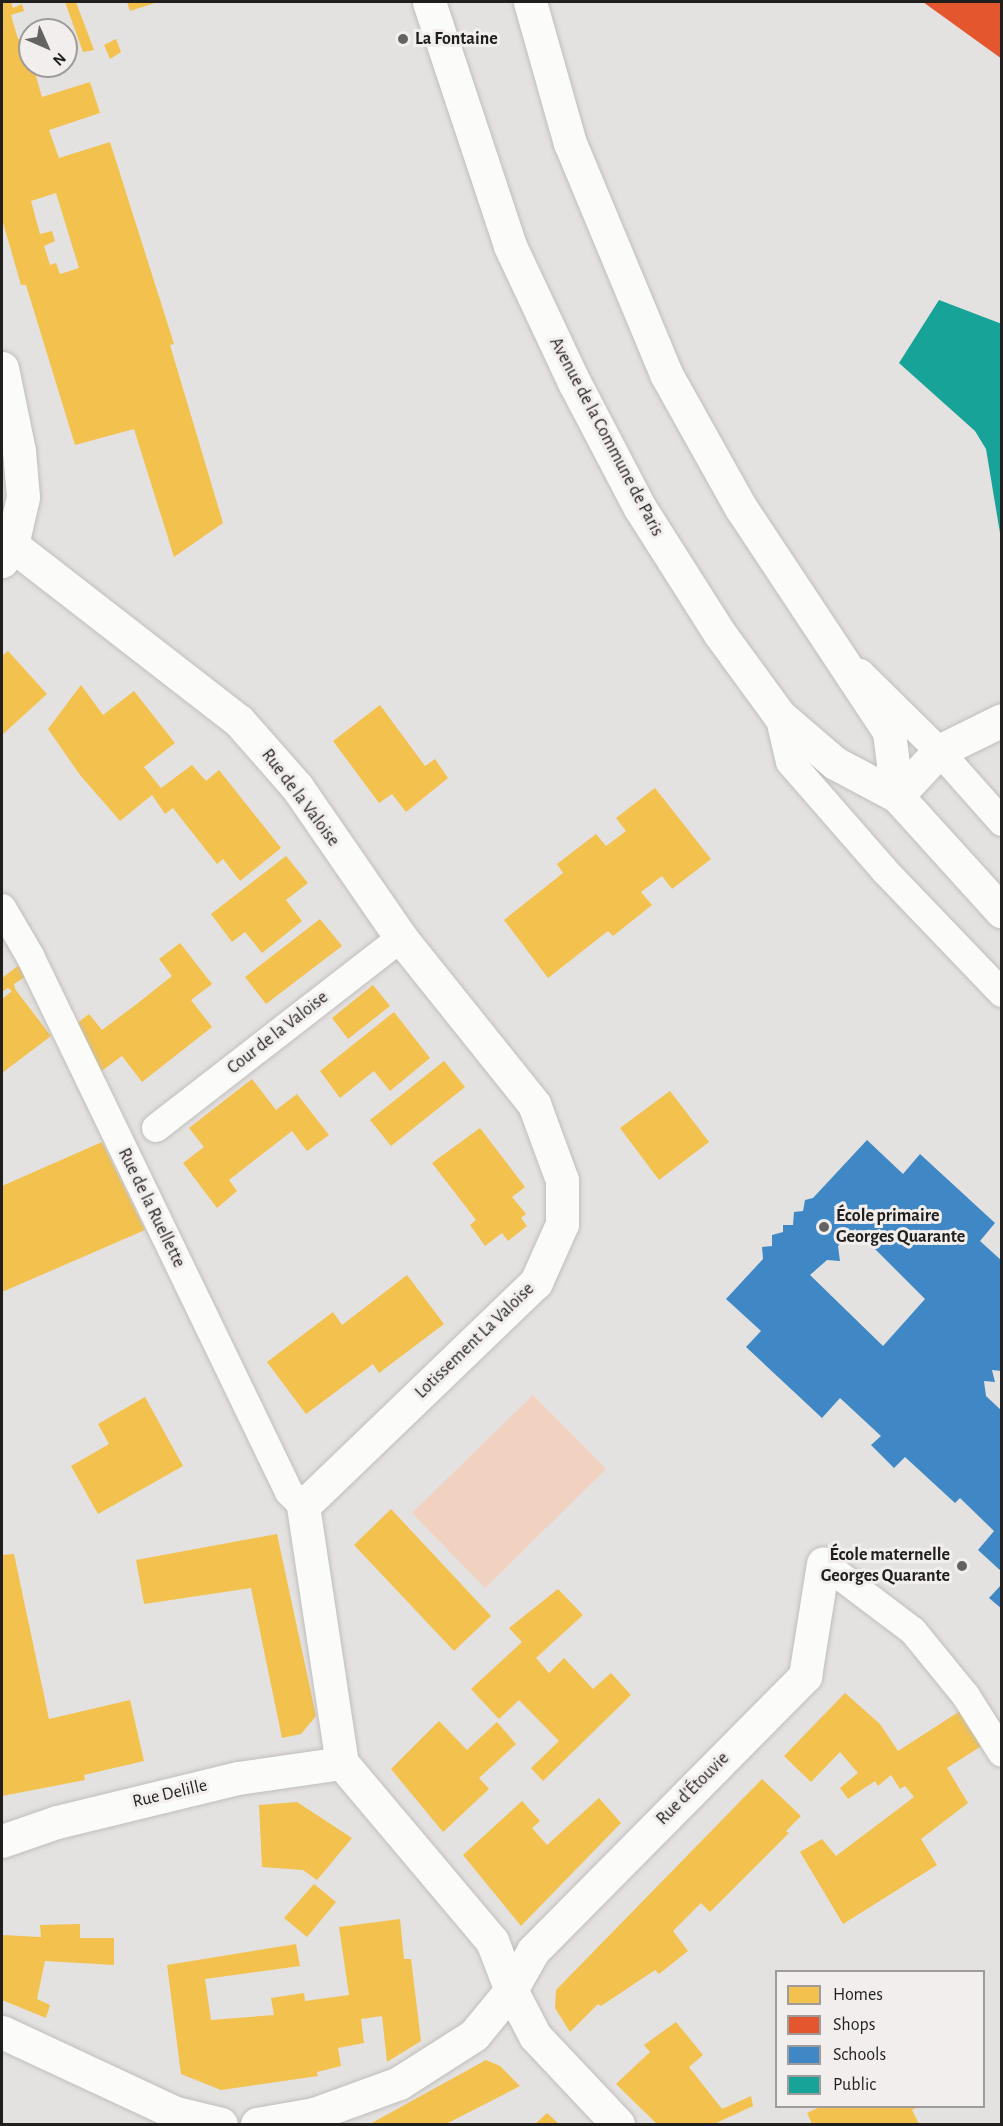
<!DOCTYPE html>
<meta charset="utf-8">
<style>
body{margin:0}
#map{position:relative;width:1003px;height:2126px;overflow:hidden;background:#e4e2e0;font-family:"Alegreya Sans",sans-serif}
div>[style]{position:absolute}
.green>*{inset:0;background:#f1d1bf}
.homes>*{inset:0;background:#f2c14e}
.shops>*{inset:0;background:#e4572e}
.schools>*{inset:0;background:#3f88c5}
.public>*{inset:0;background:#17a398}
.roads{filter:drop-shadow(0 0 2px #c0bebd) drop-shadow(0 0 2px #c0bebd)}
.service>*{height:28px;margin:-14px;padding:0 14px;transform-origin:14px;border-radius:14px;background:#fbfbfa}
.minor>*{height:33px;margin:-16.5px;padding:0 16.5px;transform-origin:16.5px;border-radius:16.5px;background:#fbfbfa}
.tertiary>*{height:33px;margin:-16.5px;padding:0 16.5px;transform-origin:16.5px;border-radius:16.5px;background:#fbfbfa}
.dots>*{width:16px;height:16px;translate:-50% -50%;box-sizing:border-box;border:3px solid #f2eeed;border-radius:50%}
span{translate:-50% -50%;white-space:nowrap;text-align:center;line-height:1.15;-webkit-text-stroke:6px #f2eeed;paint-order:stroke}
.poi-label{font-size:18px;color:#201f1e;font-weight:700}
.left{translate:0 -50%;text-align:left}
.right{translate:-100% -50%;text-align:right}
.street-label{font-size:18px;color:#201f1e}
.frame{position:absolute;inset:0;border:3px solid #201f1e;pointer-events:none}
.legend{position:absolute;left:775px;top:1970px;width:210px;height:138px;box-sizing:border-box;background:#f2eeed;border:2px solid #9e9b9a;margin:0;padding:8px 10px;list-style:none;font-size:18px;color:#201f1e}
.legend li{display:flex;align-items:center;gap:12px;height:30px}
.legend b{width:30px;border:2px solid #9e9b9a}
.north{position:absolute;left:18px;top:18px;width:60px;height:60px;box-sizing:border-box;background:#f2eeed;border:2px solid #9e9b9a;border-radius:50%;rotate:135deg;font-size:16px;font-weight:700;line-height:24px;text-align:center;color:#201f1e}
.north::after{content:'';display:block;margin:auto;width:21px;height:27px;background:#656362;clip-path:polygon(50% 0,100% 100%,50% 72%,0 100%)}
</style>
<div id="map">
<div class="green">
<i style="clip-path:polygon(533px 1395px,606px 1469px,485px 1588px,412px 1513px)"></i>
</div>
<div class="homes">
<i style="clip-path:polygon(evenodd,2px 2px,11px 2px,13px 8px,22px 4px,24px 11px,11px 15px,18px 39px,30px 37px,30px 66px,33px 66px,42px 97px,90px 82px,100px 113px,49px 130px,59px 158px,110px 142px,174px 344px,170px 345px,223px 523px,174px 557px,134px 429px,75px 445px,26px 285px,21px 285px,2px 219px,2px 2px,56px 193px,79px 268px,60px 274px,56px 263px,50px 265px,44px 246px,55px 241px,52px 231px,40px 234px,31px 201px,56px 193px)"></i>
<i style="clip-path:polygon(65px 2px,76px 2px,94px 50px,83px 52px)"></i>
<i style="clip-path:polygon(127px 2px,158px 2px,130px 11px)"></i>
<i style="clip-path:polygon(116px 39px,121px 52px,110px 59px,104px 45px)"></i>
<i style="clip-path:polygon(8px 651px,47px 694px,2px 735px,2px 656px)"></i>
<i style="clip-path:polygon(81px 685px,103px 715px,134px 691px,175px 743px,144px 767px,161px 788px,192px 765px,206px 781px,219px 770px,281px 848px,240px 881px,223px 859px,217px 864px,173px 808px,165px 814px,152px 795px,120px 821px,80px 775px,48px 729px)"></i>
<i style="clip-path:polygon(380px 705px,425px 766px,435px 759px,448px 778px,406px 812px,392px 794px,379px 803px,333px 741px)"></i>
<i style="clip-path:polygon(655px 788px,711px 859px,672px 889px,662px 876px,641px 892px,652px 905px,613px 936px,608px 931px,548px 978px,504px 920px,563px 873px,557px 864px,596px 834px,606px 846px,626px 831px,616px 818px)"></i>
<i style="clip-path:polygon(286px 856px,308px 883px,286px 900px,302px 921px,262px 953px,245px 932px,232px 942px,211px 914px)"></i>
<i style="clip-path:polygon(320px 919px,342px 946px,266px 1004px,245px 977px)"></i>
<i style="clip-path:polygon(180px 943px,212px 984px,191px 1000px,212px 1027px,142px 1082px,122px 1056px,96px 1075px,72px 1027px,89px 1014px,102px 1030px,138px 1003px,172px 976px,159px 959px)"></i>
<i style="clip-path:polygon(22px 963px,28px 975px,14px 984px,15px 989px,51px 1036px,2px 1073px,2px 999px,12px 991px,8px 988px,2px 992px,2px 978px)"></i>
<i style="clip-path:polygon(373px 985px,390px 1006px,348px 1039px,332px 1018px)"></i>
<i style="clip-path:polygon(394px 1012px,430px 1058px,390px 1091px,374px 1071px,340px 1098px,320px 1071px)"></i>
<i style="clip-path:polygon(444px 1061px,465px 1087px,391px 1146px,370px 1120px)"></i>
<i style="clip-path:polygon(252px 1079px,276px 1110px,297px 1094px,329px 1135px,307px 1151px,292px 1131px,229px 1180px,237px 1191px,217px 1208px,183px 1163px,204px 1147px,189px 1128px)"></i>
<i style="clip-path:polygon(670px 1091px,709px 1142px,659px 1180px,620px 1128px)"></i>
<i style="clip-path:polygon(480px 1128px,525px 1187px,512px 1197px,526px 1214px,521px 1218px,527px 1226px,508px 1241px,502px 1233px,485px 1246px,470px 1225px,476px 1220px,432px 1163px)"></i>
<i style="clip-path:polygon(102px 1142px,145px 1230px,2px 1292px,2px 1186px)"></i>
<i style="clip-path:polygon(407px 1275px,444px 1324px,379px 1373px,373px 1364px,306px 1414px,267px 1362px,333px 1312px,342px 1325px)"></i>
<i style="clip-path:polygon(145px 1397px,183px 1466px,98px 1514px,71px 1466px,109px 1444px,98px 1424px)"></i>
<i style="clip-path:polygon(391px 1509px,491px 1616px,454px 1651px,354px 1545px)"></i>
<i style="clip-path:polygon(277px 1534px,316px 1716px,301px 1734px,282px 1738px,251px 1588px,144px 1604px,136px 1560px)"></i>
<i style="clip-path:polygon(14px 1554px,49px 1719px,130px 1700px,144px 1761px,84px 1775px,85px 1780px,2px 1796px,2px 1555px)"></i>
<i style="clip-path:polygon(558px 1589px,583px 1615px,536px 1658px,549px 1673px,564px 1658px,593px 1689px,611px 1673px,631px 1695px,543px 1781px,531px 1768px,559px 1741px,519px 1700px,499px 1719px,471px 1689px,522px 1642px,509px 1628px)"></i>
<i style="clip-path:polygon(845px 1693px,880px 1724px,898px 1751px,960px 1711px,983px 1745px,947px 1768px,968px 1803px,921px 1839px,937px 1865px,843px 1924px,800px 1852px,822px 1839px,836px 1856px,914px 1797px,905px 1786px,900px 1789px,891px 1775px,878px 1786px,875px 1781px,848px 1799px,840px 1788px,858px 1773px,840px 1752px,811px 1782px,784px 1756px)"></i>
<i style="clip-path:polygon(439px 1721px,467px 1750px,497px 1722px,516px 1744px,479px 1778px,489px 1789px,443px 1832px,391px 1769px)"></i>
<i style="clip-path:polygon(762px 1779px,801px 1816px,786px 1831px,789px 1833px,710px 1912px,701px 1903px,673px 1931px,688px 1951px,659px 1974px,655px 1970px,601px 2006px,598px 2004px,570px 2032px,555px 2008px,556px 1990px)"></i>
<i style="clip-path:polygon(599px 1798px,621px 1823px,521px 1926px,463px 1855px,522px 1801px,540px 1821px,532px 1828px,547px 1845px)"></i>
<i style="clip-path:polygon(297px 1802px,352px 1838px,317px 1880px,303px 1870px,262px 1867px,259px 1805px)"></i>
<i style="clip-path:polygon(314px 1884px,336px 1902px,307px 1937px,284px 1918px)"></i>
<i style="clip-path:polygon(400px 1919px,404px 1959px,411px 1959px,421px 2041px,387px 2062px,382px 2016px,361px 2019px,364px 2043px,338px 2048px,341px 2066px,317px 2072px,318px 2076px,221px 2090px,181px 2074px,167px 1965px,296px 1944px,300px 1966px,205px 1979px,211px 2020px,274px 2015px,271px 1998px,304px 1993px,305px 2001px,349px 1995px,339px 1927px)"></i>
<i style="clip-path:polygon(80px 1924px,80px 1938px,114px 1938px,114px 1965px,45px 1961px,37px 1999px,50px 2005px,46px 2018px,2px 2000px,2px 1935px,41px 1937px,40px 1925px)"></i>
<i style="clip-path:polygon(676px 2022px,703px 2055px,689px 2067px,722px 2109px,751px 2096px,753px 2106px,714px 2124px,657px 2124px,616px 2084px,650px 2052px,644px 2045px)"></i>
<i style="clip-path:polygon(486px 2060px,500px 2066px,520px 2086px,446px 2124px,370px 2124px)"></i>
<i style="clip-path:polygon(822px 2106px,920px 2106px,912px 2110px,919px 2124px,812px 2124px,807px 2113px)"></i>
<i style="clip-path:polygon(547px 2113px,559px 2124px,535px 2124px)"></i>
</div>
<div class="shops">
<i style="clip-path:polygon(923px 2px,1002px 2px,1002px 59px)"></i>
</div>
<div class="schools">
<i style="clip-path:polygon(evenodd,867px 1140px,903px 1174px,920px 1154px,995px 1223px,980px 1241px,1002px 1261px,1002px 1371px,992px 1370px,995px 1382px,984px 1381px,986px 1396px,1002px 1411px,1002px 1572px,978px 1550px,994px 1531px,960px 1498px,955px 1503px,905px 1457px,894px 1468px,871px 1445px,881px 1436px,840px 1398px,822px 1418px,746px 1347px,761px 1331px,726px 1299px,763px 1259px,762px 1247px,772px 1246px,772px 1235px,783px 1232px,783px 1225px,793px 1225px,794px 1212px,803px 1211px,805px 1200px,813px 1198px,867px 1140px,855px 1229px,925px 1299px,883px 1346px,810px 1275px,827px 1260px,840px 1261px,838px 1246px,855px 1229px)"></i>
<i style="clip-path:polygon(1002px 1584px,1002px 1609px,989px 1598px)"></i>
</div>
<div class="public">
<i style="clip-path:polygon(939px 300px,1002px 324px,1002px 545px,986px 449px,975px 431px,899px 363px)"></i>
</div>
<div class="roads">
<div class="service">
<i style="left:860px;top:673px;width:111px;rotate:44.6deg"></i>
<i style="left:939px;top:751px;width:95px;rotate:48.4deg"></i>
<i style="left:779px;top:715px;width:48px;rotate:76.8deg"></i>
<i style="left:790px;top:762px;width:145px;rotate:48.9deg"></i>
<i style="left:885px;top:871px;width:169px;rotate:46.2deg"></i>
<i style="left:2px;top:908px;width:56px;rotate:59.7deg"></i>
<i style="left:30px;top:956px;width:595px;rotate:64.21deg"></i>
<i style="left:289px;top:1492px;width:20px;rotate:45deg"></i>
<i style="left:156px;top:1128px;width:310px;rotate:-37.8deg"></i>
<i style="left:823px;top:1563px;width:113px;rotate:37.1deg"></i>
<i style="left:913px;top:1631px;width:84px;rotate:50.8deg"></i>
<i style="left:966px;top:1696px;width:67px;rotate:57.7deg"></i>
</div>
<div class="minor">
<i style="left:2px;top:368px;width:85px;rotate:78.4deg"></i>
<i style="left:19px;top:451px;width:46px;rotate:85deg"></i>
<i style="left:23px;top:497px;width:49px;rotate:102.9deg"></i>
<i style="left:12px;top:545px;width:19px;rotate:122deg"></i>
<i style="left:12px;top:545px;width:287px;rotate:37.8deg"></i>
<i style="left:239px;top:721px;width:88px;rotate:48.7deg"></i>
<i style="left:297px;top:787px;width:183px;rotate:55.4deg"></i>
<i style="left:401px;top:938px;width:213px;rotate:51.3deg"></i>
<i style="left:534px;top:1104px;width:81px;rotate:69.8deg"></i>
<i style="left:562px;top:1180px;width:44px;rotate:90deg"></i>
<i style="left:562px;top:1224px;width:64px;rotate:114.1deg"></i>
<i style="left:536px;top:1282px;width:323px;rotate:136.1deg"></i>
<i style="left:303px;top:1506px;width:260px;rotate:81.4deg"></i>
<i style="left:342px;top:1763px;width:233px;rotate:49.9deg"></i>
<i style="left:492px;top:1941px;width:53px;rotate:68.8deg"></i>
<i style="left:511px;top:1990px;width:52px;rotate:62.4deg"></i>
<i style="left:535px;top:2036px;width:121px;rotate:46.7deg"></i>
<i style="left:897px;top:796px;width:62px;rotate:-47deg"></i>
<i style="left:939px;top:751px;width:70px;rotate:-26.2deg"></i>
<i style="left:2px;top:1841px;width:58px;rotate:-19.1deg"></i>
<i style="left:57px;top:1822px;width:186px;rotate:-13.7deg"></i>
<i style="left:238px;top:1778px;width:105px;rotate:-8.2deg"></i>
<i style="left:2px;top:2032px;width:192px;rotate:25deg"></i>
<i style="left:176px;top:2113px;width:46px;rotate:13.7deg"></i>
<i style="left:257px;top:2124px;width:58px;rotate:-10deg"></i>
<i style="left:314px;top:2114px;width:90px;rotate:-20deg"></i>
<i style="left:399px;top:2083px;width:89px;rotate:-32.6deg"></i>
<i style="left:474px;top:2035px;width:58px;rotate:-50.6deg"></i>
<i style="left:511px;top:1990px;width:45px;rotate:-60.6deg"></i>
<i style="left:533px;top:1951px;width:387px;rotate:-45.3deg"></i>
<i style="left:805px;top:1676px;width:114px;rotate:-80.9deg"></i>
</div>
<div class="tertiary">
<i style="left:429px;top:2px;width:257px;rotate:71.6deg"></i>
<i style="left:510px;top:246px;width:150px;rotate:64.8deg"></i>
<i style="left:574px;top:382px;width:142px;rotate:62.4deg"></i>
<i style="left:640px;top:508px;width:149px;rotate:57.6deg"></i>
<i style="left:720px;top:634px;width:100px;rotate:53.9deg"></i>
<i style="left:779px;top:715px;width:74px;rotate:40.6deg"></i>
<i style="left:835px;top:763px;width:70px;rotate:28deg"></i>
<i style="left:897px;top:796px;width:156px;rotate:47.8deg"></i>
<i style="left:530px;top:2px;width:147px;rotate:74.2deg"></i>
<i style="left:570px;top:143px;width:250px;rotate:67.4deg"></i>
<i style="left:666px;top:374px;width:154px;rotate:60.8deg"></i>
<i style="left:741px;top:508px;width:268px;rotate:56.5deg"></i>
<i style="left:889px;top:732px;width:64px;rotate:82.9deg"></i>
</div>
</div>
<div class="dots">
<i style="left:403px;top:39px;background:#656362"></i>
<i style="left:824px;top:1227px;background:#656362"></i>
<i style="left:962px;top:1566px;background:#656362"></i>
</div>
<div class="poi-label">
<span class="left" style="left:415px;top:39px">La Fontaine</span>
<span class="left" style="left:836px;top:1227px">École primaire<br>Georges Quarante</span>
<span class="right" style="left:950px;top:1566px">École maternelle<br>Georges Quarante</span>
</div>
<div class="street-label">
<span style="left:606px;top:437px;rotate:62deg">Avenue de la Commune de Paris</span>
<span style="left:300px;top:798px;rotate:53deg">Rue de la Valoise</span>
<span style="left:278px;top:1033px;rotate:-38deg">Cour de la Valoise</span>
<span style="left:151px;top:1208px;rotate:64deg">Rue de la Ruellette</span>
<span style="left:475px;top:1341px;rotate:-44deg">Lotissement La Valoise</span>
<span style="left:693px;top:1789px;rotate:-45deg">Rue d'Étouvie</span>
<span style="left:170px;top:1794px;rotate:-13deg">Rue Delille</span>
</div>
<div class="frame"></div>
<ul class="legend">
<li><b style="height:16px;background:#f2c14e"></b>Homes</li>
<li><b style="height:16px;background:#e4572e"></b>Shops</li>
<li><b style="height:16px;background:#3f88c5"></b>Schools</li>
<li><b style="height:16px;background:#17a398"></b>Public</li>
</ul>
<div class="north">N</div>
</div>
